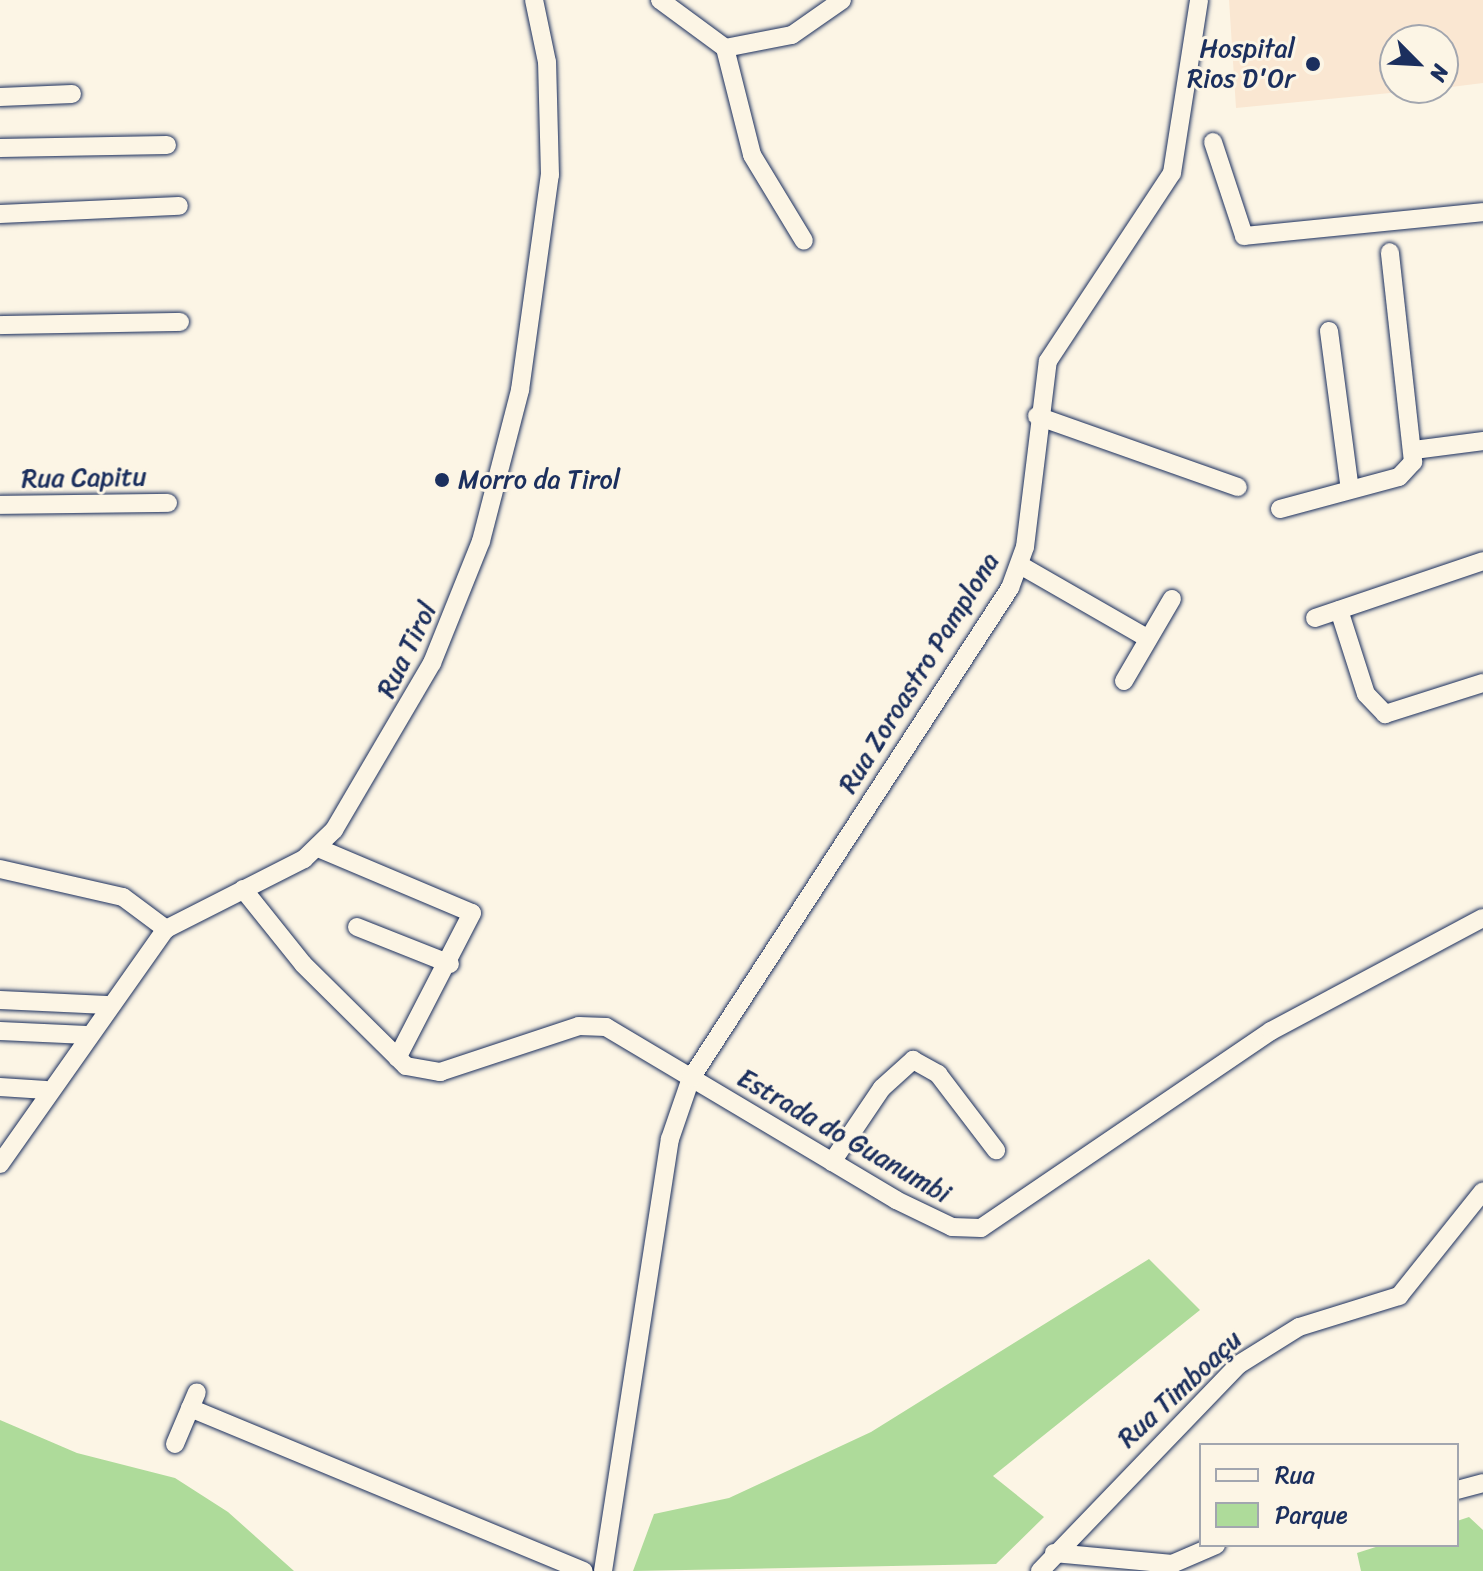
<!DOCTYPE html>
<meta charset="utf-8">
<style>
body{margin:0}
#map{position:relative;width:1483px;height:1571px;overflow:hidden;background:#fcf5e5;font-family:Sriracha,sans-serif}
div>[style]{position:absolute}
.built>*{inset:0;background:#fae7d2}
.green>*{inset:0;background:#aedb9a}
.roads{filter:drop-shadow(0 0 2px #1b2f5e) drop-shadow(0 0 2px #1b2f5e)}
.street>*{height:18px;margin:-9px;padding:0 9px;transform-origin:9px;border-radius:9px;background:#fcf5e5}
.dots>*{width:22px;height:22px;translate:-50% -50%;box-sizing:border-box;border:4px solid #fcf5e5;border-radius:50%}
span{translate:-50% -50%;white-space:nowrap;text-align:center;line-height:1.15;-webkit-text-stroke:6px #fcf5e5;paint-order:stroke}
.poi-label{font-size:26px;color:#1b2f5e}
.right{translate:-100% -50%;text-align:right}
.left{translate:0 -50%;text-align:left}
.street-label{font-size:26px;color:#1b2f5e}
.legend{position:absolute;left:1199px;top:1443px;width:260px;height:104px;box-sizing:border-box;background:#fcf5e5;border:2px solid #a2a6af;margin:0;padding:10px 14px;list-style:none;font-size:24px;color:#1b2f5e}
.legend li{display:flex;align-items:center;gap:16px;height:40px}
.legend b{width:40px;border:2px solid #a2a6af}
.north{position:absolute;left:1379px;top:24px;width:80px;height:80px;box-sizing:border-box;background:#fcf5e5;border:2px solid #a2a6af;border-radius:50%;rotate:114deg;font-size:22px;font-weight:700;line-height:32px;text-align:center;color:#1b2f5e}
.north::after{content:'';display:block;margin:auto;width:28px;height:36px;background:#1b2f5e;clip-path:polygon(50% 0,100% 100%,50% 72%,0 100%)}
</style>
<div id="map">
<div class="built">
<i style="clip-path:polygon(1229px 0,1483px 0,1483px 83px,1443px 88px,1443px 40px,1395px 40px,1395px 88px,1441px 88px,1236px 108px)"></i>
</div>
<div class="green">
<i style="clip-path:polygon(1149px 1259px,1200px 1310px,993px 1476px,1044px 1517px,996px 1564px,633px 1571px,654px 1514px,729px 1498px,871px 1432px)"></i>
<i style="clip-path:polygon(0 1420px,77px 1453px,175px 1478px,228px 1512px,294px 1571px,0 1571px)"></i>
<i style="clip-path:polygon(1469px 1517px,1483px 1530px,1483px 1571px,1361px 1571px,1357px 1553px,1382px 1545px,1457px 1545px,1457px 1521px)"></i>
</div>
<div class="roads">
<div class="street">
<i style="left:660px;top:0;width:81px;rotate:36.4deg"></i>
<i style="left:725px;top:48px;width:68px;rotate:-11deg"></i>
<i style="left:792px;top:35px;width:61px;rotate:-35deg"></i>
<i style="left:725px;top:48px;width:110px;rotate:75.8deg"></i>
<i style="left:752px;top:155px;width:100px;rotate:58.8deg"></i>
<i style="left:0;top:97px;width:72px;rotate:-2.4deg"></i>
<i style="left:1213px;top:142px;width:99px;rotate:71.7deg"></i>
<i style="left:1244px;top:236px;width:240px;rotate:-5.7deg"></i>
<i style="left:0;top:148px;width:167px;rotate:-1deg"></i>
<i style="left:0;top:214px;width:179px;rotate:-2.6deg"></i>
<i style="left:0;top:325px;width:180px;rotate:-1deg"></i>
<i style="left:1329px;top:331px;width:160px;rotate:82.5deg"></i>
<i style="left:1037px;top:416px;width:213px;rotate:19.5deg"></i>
<i style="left:1414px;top:450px;width:70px;rotate:-7.4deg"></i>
<i style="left:0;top:505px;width:168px;rotate:-0.7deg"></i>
<i style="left:1280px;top:509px;width:123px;rotate:-15.1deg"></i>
<i style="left:1399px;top:477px;width:21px;rotate:-47deg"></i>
<i style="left:1413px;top:462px;width:211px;rotate:-96.3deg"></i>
<i style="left:1020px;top:565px;width:146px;rotate:29.9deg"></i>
<i style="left:1339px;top:610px;width:88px;rotate:72.2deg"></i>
<i style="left:1366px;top:694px;width:28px;rotate:46deg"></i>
<i style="left:1385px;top:714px;width:103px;rotate:-17.6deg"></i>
<i style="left:1315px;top:618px;width:177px;rotate:-18.7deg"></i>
<i style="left:1124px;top:681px;width:95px;rotate:-59.7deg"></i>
<i style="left:318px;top:848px;width:167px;rotate:22.9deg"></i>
<i style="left:472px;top:913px;width:163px;rotate:117.3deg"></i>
<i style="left:0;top:869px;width:126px;rotate:12.8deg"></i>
<i style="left:123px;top:897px;width:54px;rotate:36.7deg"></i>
<i style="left:243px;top:889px;width:96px;rotate:51.3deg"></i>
<i style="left:303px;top:964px;width:145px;rotate:44.7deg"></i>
<i style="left:406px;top:1066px;width:35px;rotate:10deg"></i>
<i style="left:440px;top:1072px;width:146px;rotate:-18.3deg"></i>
<i style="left:579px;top:1026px;width:27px;rotate:2deg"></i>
<i style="left:606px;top:1027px;width:338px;rotate:30.8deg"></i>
<i style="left:896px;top:1200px;width:62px;rotate:25.7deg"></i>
<i style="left:952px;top:1227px;width:29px;rotate:2deg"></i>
<i style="left:981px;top:1228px;width:351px;rotate:-34.2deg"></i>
<i style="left:1271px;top:1031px;width:240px;rotate:-28.1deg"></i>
<i style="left:357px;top:927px;width:100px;rotate:21.7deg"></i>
<i style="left:0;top:1000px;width:107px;rotate:2.7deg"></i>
<i style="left:0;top:1031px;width:87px;rotate:2.6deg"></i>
<i style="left:0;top:1087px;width:46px;rotate:3.7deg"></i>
<i style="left:832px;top:1162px;width:89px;rotate:-56deg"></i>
<i style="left:882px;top:1088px;width:42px;rotate:-42.1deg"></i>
<i style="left:913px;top:1060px;width:29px;rotate:29deg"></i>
<i style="left:938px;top:1074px;width:96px;rotate:52.7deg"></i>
<i style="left:0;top:1164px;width:288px;rotate:-54.8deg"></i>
<i style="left:166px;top:929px;width:155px;rotate:-26.9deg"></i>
<i style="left:304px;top:859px;width:42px;rotate:-44deg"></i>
<i style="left:334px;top:830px;width:194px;rotate:-59.6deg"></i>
<i style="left:432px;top:663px;width:131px;rotate:-68.1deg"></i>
<i style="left:481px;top:541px;width:156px;rotate:-75.5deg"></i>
<i style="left:520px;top:390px;width:217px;rotate:-82.1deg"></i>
<i style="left:550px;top:175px;width:113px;rotate:-91.5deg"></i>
<i style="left:547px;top:62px;width:63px;rotate:-101.8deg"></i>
<i style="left:190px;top:1408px;width:426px;rotate:22.5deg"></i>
<i style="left:175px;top:1444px;width:56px;rotate:-67.1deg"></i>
<i style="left:1457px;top:1490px;width:27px;rotate:-15deg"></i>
<i style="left:1054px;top:1553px;width:119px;rotate:5.3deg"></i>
<i style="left:1172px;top:1564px;width:48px;rotate:-23.4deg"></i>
<i style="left:603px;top:1571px;width:437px;rotate:-81.2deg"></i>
<i style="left:670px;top:1139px;width:65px;rotate:-71deg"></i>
<i style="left:691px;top:1078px;width:585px;rotate:-56.94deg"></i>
<i style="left:1010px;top:588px;width:44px;rotate:-69.9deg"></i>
<i style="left:1025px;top:547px;width:187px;rotate:-83deg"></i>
<i style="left:1048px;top:361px;width:225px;rotate:-56.6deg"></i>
<i style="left:1172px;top:173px;width:175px;rotate:-81.1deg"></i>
<i style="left:1040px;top:1571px;width:286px;rotate:-46.1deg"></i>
<i style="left:1238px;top:1365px;width:72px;rotate:-31.9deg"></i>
<i style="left:1299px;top:1327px;width:105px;rotate:-17.2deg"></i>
<i style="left:1399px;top:1296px;width:134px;rotate:-51.3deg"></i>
</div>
</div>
<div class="dots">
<i style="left:1313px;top:64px;background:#1b2f5e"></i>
<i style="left:442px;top:480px;background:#1b2f5e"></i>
</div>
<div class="poi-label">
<span class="right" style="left:1295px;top:64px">Hospital<br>Rios D'Or</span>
<span class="left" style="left:458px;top:480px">Morro da Tirol</span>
</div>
<div class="street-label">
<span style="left:84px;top:478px;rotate:-1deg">Rua Capitu</span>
<span style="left:407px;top:650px;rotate:-64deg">Rua Tirol</span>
<span style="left:919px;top:673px;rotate:-58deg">Rua Zoroastro Pamplona</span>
<span style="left:844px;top:1136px;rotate:30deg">Estrada do Guanumbi</span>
<span style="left:1180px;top:1389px;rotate:-43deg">Rua Timboaçu</span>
</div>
<ul class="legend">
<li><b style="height:10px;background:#fcf5e5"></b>Rua</li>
<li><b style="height:22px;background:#aedb9a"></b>Parque</li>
</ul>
<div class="north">N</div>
</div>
